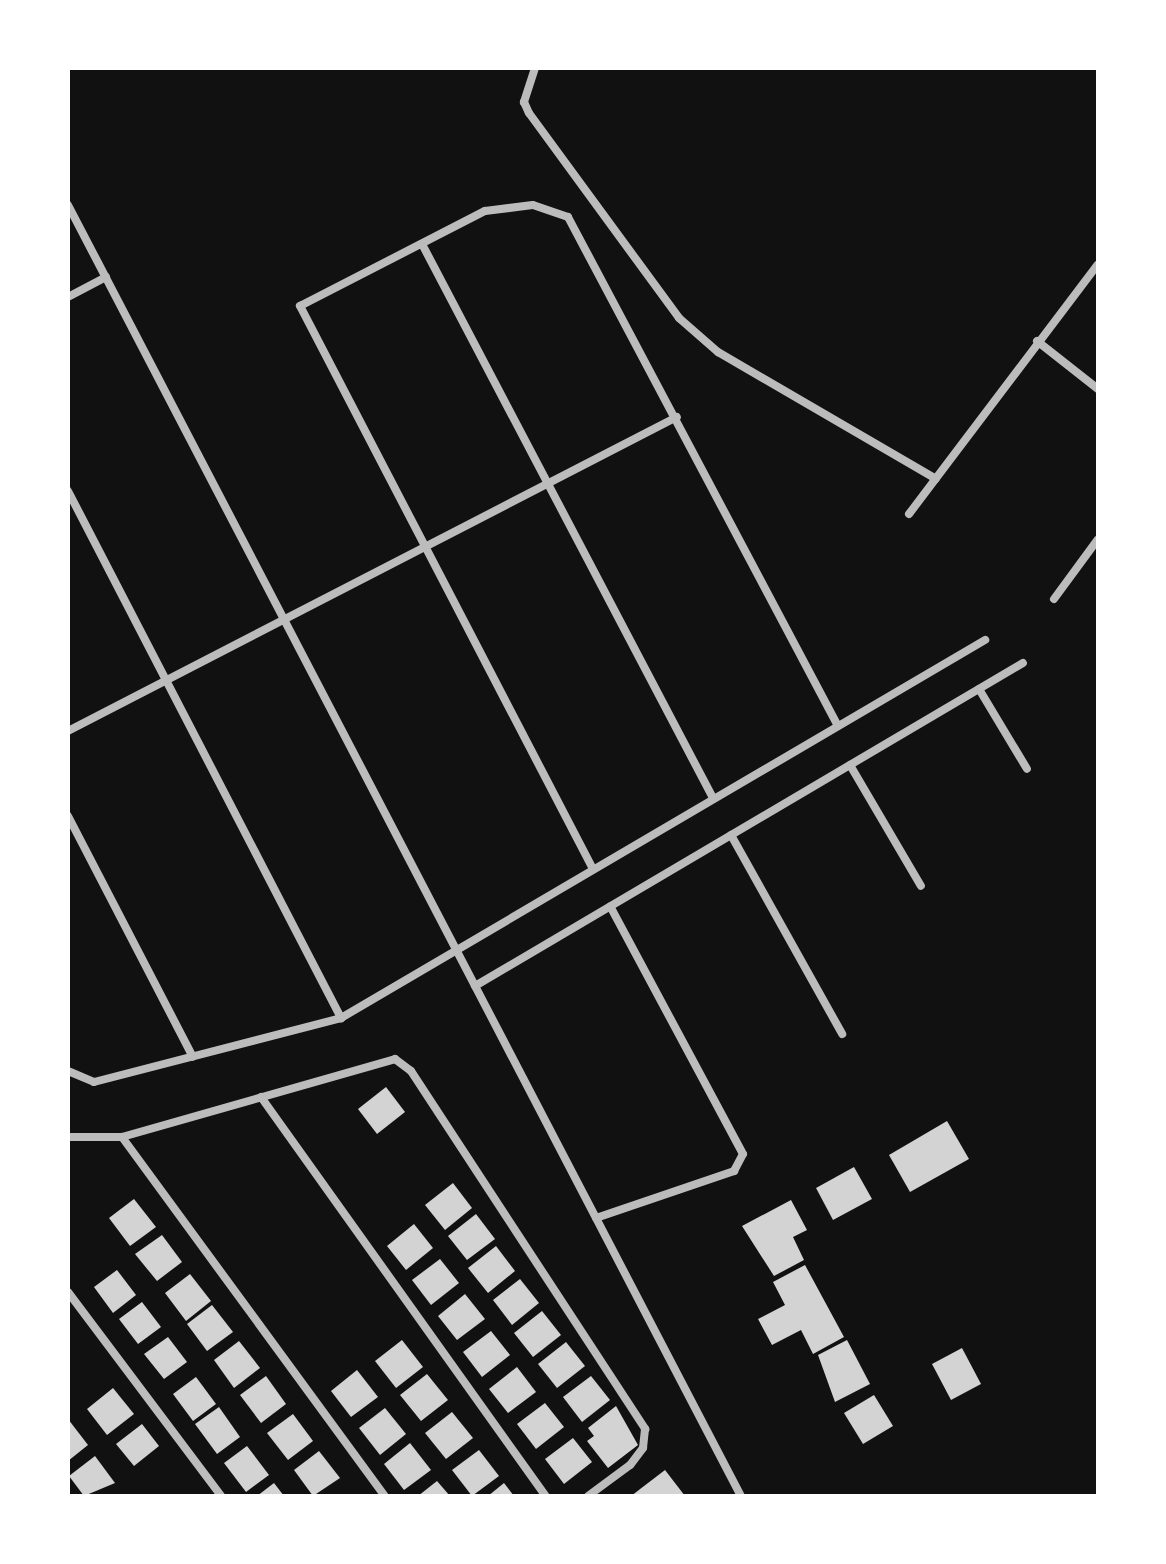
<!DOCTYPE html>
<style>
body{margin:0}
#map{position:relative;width:1166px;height:1564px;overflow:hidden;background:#111;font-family:Mulish,sans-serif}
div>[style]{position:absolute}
.building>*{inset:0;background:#d3d3d3}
.minor>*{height:8px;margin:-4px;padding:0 4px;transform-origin:4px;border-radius:4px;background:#bcbcbc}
span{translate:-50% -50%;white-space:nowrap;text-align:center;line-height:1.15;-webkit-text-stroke:8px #fff;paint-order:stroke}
.frame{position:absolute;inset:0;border:70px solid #fff;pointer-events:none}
</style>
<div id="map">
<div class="building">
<i style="clip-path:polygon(386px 1087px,405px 1112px,377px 1134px,358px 1109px)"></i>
<i style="clip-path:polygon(947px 1121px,969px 1159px,910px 1192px,889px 1155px)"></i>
<i style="clip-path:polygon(854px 1167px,872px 1199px,833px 1220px,816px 1188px)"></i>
<i style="clip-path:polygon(453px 1183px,472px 1208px,445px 1230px,425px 1205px)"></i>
<i style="clip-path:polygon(134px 1199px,156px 1227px,130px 1246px,109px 1218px)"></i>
<i style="clip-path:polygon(791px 1200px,807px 1230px,793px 1237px,804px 1260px,774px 1276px,742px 1226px)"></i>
<i style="clip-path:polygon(476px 1214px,495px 1239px,467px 1260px,448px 1236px)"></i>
<i style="clip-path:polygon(414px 1224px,433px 1248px,406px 1270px,387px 1246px)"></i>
<i style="clip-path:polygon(162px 1235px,182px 1262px,157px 1281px,135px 1254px)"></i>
<i style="clip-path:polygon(496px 1246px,515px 1271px,488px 1293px,468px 1268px)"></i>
<i style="clip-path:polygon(440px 1259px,459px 1283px,431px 1305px,412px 1280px)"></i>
<i style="clip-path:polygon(805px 1265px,844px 1337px,813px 1354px,801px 1330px,772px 1345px,758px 1319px,785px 1305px,773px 1282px)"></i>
<i style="clip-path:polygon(117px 1270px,136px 1295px,113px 1313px,94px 1287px)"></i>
<i style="clip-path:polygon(190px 1274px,211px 1301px,186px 1321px,165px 1293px)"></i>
<i style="clip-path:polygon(520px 1279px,539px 1303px,512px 1325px,493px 1300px)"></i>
<i style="clip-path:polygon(465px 1294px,485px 1319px,457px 1340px,438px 1316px)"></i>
<i style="clip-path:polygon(142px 1302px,161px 1327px,138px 1344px,119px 1319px)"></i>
<i style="clip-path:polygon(212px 1305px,233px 1332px,207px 1351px,187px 1324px)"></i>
<i style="clip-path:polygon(542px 1311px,561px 1335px,533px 1357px,514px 1333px)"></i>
<i style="clip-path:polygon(491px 1331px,510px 1355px,482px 1377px,463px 1352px)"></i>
<i style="clip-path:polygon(168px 1337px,187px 1362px,164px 1379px,144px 1354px)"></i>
<i style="clip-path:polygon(402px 1340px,423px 1367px,396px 1388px,375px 1361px)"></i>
<i style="clip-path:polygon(847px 1340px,870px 1384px,835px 1402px,818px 1355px)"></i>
<i style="clip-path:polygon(239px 1341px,260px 1368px,234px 1388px,214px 1360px)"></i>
<i style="clip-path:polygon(566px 1342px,585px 1366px,557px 1388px,538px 1364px)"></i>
<i style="clip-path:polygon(962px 1348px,981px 1384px,951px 1400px,932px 1364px)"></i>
<i style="clip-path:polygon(517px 1367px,536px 1392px,508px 1413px,489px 1389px)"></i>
<i style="clip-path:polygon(357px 1370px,378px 1397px,351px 1417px,331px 1391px)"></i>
<i style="clip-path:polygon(427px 1374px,448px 1400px,421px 1421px,400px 1395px)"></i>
<i style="clip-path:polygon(266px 1376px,286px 1404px,261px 1423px,240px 1395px)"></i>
<i style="clip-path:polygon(591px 1376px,610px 1400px,582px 1422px,563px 1397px)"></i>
<i style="clip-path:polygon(196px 1377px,216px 1404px,193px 1421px,173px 1394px)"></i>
<i style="clip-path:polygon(113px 1388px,134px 1414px,107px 1435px,87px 1409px)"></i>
<i style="clip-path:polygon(874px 1395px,893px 1426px,863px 1444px,844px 1413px)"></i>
<i style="clip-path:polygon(545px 1403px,564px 1427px,536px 1449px,517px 1424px)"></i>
<i style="clip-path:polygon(616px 1406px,638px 1445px,608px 1468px,587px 1441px,594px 1436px,588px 1428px)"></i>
<i style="clip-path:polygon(219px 1407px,240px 1437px,217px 1454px,195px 1424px)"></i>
<i style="clip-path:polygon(385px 1408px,406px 1434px,380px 1455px,359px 1428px)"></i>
<i style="clip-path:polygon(452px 1412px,473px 1438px,446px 1459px,425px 1433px)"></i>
<i style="clip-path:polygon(293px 1414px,313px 1441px,288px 1460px,267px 1433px)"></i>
<i style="clip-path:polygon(68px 1419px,88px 1445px,68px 1461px)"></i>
<i style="clip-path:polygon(142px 1424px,159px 1446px,134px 1466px,116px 1444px)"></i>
<i style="clip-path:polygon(573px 1438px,592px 1462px,564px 1484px,545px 1459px)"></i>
<i style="clip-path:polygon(410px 1443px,431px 1470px,404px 1490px,384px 1464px)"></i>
<i style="clip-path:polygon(247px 1446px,269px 1475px,246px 1492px,224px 1463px)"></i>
<i style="clip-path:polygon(479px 1450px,499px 1476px,472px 1496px,452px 1470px)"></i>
<i style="clip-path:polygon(319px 1451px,340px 1478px,313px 1496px,294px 1470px)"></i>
<i style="clip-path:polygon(95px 1456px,115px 1483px,84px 1496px,69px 1476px)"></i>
<i style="clip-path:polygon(665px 1470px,685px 1496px,631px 1496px)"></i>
<i style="clip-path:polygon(437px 1481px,450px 1496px,418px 1496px)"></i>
<i style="clip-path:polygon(274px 1483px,284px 1496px,257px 1496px)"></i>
<i style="clip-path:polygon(504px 1483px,514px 1496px,488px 1496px)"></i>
</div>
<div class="minor">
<i style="left:535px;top:68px;width:36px;rotate:108deg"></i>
<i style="left:524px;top:102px;width:12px;rotate:66deg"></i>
<i style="left:529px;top:113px;width:254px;rotate:53.8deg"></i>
<i style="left:679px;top:318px;width:52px;rotate:41.1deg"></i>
<i style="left:718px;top:352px;width:252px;rotate:30.2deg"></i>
<i style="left:68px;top:205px;width:1456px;rotate:62.47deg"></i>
<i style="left:422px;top:244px;width:626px;rotate:62.29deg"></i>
<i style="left:68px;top:297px;width:43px;rotate:-27.8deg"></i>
<i style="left:1037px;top:341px;width:78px;rotate:38.2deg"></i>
<i style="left:68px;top:491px;width:594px;rotate:62.61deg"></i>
<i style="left:909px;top:514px;width:313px;rotate:-52.9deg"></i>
<i style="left:1054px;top:599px;width:74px;rotate:-53.7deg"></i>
<i style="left:979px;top:689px;width:93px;rotate:59deg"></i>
<i style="left:68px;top:731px;width:685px;rotate:-27.28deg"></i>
<i style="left:850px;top:765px;width:140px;rotate:59.6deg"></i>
<i style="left:68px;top:816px;width:271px;rotate:62.6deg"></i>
<i style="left:731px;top:835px;width:228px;rotate:60.8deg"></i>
<i style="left:593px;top:869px;width:635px;rotate:-117.49deg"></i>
<i style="left:300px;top:306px;width:208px;rotate:-27.2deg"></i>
<i style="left:485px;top:211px;width:48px;rotate:-7.1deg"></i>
<i style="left:533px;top:205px;width:37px;rotate:19deg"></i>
<i style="left:568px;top:217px;width:576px;rotate:62.06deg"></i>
<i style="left:475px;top:986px;width:636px;rotate:-30.52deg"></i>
<i style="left:68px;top:1071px;width:28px;rotate:23deg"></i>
<i style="left:94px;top:1082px;width:255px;rotate:-14.5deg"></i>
<i style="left:341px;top:1018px;width:747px;rotate:-30.41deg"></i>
<i style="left:261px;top:1097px;width:490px;rotate:54.5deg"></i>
<i style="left:68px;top:1137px;width:54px"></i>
<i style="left:122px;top:1137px;width:284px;rotate:-15.9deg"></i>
<i style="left:395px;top:1059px;width:20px;rotate:37deg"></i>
<i style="left:411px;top:1071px;width:428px;rotate:56.8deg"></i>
<i style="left:645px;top:1429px;width:19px;rotate:96deg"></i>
<i style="left:643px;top:1448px;width:21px;rotate:127deg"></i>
<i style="left:630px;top:1465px;width:52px;rotate:143.6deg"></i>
<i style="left:122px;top:1137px;width:445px;rotate:53.8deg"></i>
<i style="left:596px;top:1218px;width:146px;rotate:-18.8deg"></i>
<i style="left:734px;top:1171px;width:19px;rotate:-62deg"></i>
<i style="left:743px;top:1154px;width:281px;rotate:-118.2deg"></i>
<i style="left:68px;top:1292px;width:255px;rotate:53.1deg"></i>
</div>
<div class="frame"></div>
</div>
